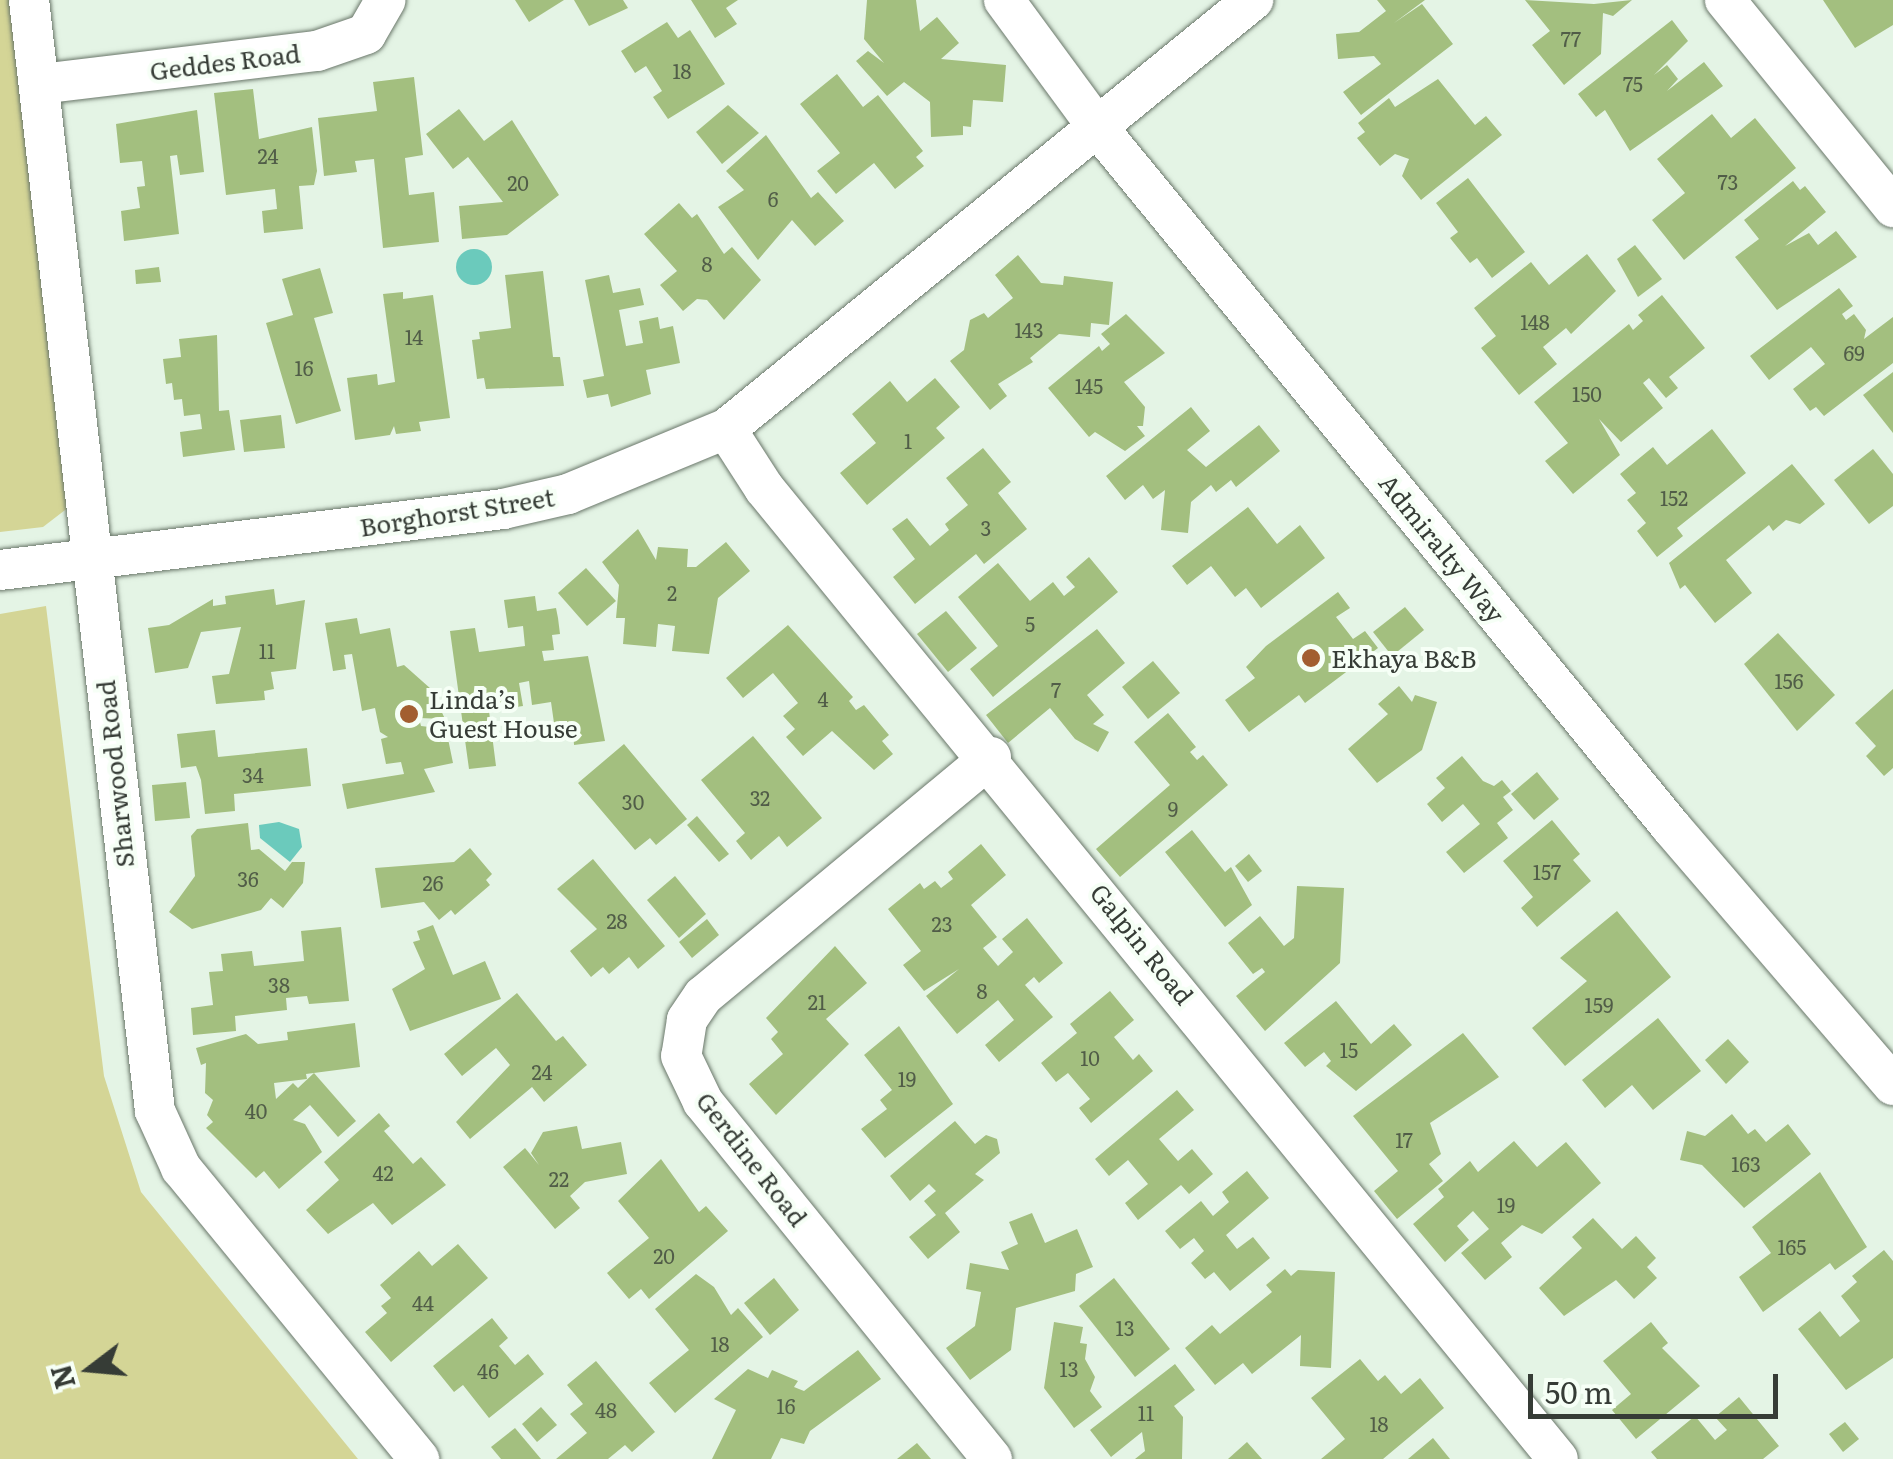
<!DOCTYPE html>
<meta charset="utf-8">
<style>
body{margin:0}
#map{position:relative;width:1893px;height:1459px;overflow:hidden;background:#e4f4e5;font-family:Literata,serif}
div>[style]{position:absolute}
.green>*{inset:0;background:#d4d596}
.water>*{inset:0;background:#6bcabc}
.round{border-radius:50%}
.building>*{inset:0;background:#a3bf7f}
.roads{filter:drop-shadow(0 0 2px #6a776a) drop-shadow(0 0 2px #6a776a)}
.minor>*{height:40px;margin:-20px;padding:0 20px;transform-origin:20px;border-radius:20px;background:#fff}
.dots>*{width:28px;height:28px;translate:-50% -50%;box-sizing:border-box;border:5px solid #f6fff6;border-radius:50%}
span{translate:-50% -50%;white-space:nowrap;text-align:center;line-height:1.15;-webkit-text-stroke:8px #f6fff6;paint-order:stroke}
.number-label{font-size:20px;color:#515d48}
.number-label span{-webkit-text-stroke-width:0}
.street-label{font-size:25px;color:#363c36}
.poi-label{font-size:25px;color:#363c36}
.left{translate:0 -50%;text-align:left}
.north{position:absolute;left:40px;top:1319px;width:100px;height:100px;-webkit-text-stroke:8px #f6fff6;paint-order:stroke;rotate:254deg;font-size:28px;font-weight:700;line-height:40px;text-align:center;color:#363c36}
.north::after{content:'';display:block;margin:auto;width:35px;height:45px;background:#363c36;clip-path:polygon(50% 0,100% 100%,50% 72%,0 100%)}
.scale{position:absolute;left:1528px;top:1374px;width:250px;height:45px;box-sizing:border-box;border:5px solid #363c36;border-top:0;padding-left:12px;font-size:30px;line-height:35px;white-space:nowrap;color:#363c36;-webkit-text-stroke:8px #f6fff6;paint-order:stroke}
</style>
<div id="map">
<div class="green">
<i style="clip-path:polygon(0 0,22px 0,69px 507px,43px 527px,0 532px)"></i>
<i style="clip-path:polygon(46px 606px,104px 1076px,141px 1192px,358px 1459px,0 1459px,0 614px)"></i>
</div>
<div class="water">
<i class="round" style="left:456px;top:249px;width:36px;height:36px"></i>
<i style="clip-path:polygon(279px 822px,299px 829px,302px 847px,290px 862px,260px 838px,259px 825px)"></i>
</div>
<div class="building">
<i style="clip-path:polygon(515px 0,564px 0,529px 22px)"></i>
<i style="clip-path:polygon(574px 0,623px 0,628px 8px,589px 26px)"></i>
<i style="clip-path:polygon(691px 0,738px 0,726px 8px,737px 24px,715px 38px)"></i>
<i style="clip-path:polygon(867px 0,916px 0,920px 31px,937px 17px,959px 43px,941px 59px,1006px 65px,1003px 102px,973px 100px,971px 127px,963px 126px,963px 135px,931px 137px,930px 102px,904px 82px,887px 96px,856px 61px,868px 51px,884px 63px,864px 39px)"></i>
<i style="clip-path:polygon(1377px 0,1425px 0,1394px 23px,1422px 4px,1453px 44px,1361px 115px,1343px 92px,1381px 64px,1374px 56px,1338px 59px,1336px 34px,1359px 32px,1386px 11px)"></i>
<i style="clip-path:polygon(1525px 0,1594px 4px,1632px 0,1613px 16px,1603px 13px,1601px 54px,1564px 85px,1532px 45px,1550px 31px)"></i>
<i style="clip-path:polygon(1823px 0,1893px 0,1893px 25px,1855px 48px)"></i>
<i style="clip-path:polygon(1672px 20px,1688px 41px,1654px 75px,1667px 65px,1678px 79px,1667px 91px,1704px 62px,1723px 86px,1630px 151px,1605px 110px,1596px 117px,1578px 94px)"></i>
<i style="clip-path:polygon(667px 22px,678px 38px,690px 30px,725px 84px,668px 119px,653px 97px,662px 91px,646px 66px,635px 73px,621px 51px)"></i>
<i style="clip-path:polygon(837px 74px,863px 107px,878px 95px,923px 151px,916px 157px,924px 166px,895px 189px,874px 163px,836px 194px,817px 171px,840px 153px,800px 104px)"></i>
<i style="clip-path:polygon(414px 77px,423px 155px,405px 158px,409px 195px,434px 192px,439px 242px,383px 248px,374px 159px,355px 161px,357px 172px,324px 176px,318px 118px,377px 111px,373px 82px)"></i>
<i style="clip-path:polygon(1438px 79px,1475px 125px,1486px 116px,1502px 135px,1421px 200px,1402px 176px,1409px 159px,1395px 154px,1380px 166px,1357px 138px,1365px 132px,1358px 123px,1389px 98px,1395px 107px)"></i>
<i style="clip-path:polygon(253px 89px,259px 139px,312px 127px,317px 171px,314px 185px,299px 186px,303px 229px,264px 233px,262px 211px,277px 209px,275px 189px,226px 195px,214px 93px)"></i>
<i style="clip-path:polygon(728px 105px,759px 133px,722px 164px,696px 132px)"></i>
<i style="clip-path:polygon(459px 109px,484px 141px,512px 120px,559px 195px,507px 235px,462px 239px,459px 206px,503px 202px,468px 157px,453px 169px,426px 134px)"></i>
<i style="clip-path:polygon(197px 110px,204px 172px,180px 175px,177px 155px,170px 156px,179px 234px,124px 241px,121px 211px,140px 208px,137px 187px,145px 186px,142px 161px,120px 163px,116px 124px)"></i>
<i style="clip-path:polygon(1712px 114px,1731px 138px,1755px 118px,1796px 168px,1684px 260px,1652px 220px,1685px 193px,1657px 159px)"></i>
<i style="clip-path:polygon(766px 135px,811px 198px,818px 192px,844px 221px,815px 246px,792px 220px,758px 260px,718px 207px,744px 190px,726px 171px)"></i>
<i style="clip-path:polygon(1468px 178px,1525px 252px,1492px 278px,1477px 258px,1470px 263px,1450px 238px,1458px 232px,1436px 203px)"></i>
<i style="clip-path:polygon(1793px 181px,1800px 190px,1805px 186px,1826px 212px,1785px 246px,1809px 233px,1818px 245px,1836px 231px,1857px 257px,1777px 310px,1735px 257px,1759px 239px,1744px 220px)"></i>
<i style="clip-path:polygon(679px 203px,692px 218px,697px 214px,724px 254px,732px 247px,761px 280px,724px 320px,707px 300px,697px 299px,683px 311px,660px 285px,677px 271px,644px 234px)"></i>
<i style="clip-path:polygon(1635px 245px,1662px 279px,1638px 297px,1617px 259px)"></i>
<i style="clip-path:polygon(1587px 254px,1616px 291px,1571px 334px,1566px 328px,1543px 347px,1557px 364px,1519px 395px,1481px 348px,1496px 336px,1474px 308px,1531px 262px,1549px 285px)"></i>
<i style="clip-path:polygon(1018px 255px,1041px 283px,1063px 285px,1064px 276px,1113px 282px,1109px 325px,1091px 323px,1090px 337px,1059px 334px,1030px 358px,1033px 362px,998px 384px,1007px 396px,990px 410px,950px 361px,964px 350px,970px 320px,984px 313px,988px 318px,1013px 298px,995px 275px)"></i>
<i style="clip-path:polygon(159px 267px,161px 282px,136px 284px,135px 270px)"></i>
<i style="clip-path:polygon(320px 268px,333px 313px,314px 318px,341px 411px,296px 424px,266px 323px,293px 315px,282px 279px)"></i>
<i style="clip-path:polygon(543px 271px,553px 357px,560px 357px,564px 386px,486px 389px,484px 378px,477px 379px,472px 340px,480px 339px,479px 332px,511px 328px,505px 275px)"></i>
<i style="clip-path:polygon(609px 275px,613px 293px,640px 288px,644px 305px,619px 310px,626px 346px,643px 343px,639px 321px,658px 317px,660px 329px,673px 326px,680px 363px,646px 370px,651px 394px,611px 407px,608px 394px,587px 398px,583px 380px,604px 376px,585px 280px)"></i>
<i style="clip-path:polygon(1839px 288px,1853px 306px,1842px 314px,1846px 320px,1854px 314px,1866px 330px,1864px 339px,1893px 317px,1893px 363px,1824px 416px,1816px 407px,1810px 411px,1793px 389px,1825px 364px,1811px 347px,1769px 380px,1750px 356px)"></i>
<i style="clip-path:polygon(403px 292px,403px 299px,433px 295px,450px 418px,419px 422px,421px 431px,396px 434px,394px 426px,390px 435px,355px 440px,347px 378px,377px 374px,378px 385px,395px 382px,383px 294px)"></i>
<i style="clip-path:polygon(1662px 295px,1705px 348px,1669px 377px,1678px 388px,1666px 398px,1649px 378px,1643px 383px,1663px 408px,1621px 442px,1599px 419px,1620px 455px,1573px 494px,1545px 461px,1568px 443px,1534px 402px,1629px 324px,1633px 330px,1643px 321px,1638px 315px)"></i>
<i style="clip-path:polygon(1126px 314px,1165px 353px,1124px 382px,1145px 407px,1143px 426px,1137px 426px,1145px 436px,1125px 451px,1095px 432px,1089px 437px,1048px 388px,1099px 346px,1102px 351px,1110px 344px,1101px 334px)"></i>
<i style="clip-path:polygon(217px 335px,219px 411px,229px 410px,235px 450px,183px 457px,180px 432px,202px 429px,200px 414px,184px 416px,182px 399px,174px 400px,172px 383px,166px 384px,163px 359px,181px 357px,179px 339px)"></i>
<i style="clip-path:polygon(1893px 372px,1893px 433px,1863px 395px)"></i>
<i style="clip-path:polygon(935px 378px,960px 407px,936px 428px,945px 438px,867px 505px,840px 473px,876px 443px,852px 414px,890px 381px,907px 402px)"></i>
<i style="clip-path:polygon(1191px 407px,1210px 431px,1187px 450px,1206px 467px,1259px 425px,1280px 451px,1236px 487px,1231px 480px,1216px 492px,1211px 485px,1191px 502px,1188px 533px,1161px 530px,1165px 490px,1153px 499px,1143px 485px,1125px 500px,1106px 476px)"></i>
<i style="clip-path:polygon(281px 415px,285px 448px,244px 452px,240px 420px)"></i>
<i style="clip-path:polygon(1712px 429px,1746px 473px,1677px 528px,1683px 536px,1657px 557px,1637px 531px,1646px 523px,1627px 500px,1636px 493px,1620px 474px,1653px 447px,1667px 465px)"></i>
<i style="clip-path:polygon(983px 448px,1011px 482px,998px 493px,1027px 529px,984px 564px,976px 554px,915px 604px,893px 577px,915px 559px,892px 529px,907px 518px,930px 546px,949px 530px,945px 524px,968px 505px,946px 478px)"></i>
<i style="clip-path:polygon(1873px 449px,1893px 474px,1893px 506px,1869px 524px,1834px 480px)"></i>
<i style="clip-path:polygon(1792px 464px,1825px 504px,1800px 524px,1786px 520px,1773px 531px,1769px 525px,1726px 560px,1752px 593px,1715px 623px,1685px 585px,1680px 589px,1669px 563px)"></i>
<i style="clip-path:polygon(1248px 507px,1277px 544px,1300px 525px,1325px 558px,1261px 608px,1246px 588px,1235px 597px,1211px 566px,1187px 585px,1172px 566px)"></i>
<i style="clip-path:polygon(638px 529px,656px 560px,658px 547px,688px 549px,687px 567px,696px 567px,726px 542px,750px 571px,718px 598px,709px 654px,672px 651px,675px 626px,658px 624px,656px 647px,623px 644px,625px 618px,616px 618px,619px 585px,602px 562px)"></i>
<i style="clip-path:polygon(1089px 557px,1118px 592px,993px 697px,970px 669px,998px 646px,958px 597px,998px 563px,1030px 601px,1053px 582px,1064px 596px,1075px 587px,1066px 577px)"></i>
<i style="clip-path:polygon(586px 568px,616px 601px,587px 626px,558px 593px)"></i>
<i style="clip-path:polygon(274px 589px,276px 605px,305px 600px,296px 669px,271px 672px,274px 689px,264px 691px,265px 700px,216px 704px,212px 676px,229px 674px,241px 627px,201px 632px,188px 668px,155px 673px,148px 628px,169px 625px,213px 599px,213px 606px,226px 604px,225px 596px)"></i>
<i style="clip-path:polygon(1338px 592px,1350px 608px,1336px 617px,1353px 639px,1365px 631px,1378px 648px,1305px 703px,1299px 695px,1249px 732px,1225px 700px,1255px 678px,1246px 667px,1266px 646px)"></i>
<i style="clip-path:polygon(535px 596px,537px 611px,556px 608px,558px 618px,560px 634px,552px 635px,554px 650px,542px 651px,544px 661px,588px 656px,605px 741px,574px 745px,573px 728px,555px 730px,551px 702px,532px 705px,529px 681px,519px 683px,523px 706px,489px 711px,496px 766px,469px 769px,450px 631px,475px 628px,479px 652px,525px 646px,523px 626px,508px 628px,504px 600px)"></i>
<i style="clip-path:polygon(1405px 607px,1424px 630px,1392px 656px,1373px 632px)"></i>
<i style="clip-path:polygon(946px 611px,977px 648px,948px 672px,917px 634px)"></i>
<i style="clip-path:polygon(357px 618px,360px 634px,390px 628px,397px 667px,404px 665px,431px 689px,445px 719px,419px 718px,421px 726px,446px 729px,453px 763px,424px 769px,435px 792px,347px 809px,342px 784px,404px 774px,401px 762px,386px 764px,381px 739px,388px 737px,380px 732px,375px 708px,362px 711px,352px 654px,344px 655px,346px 669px,333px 671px,325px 623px)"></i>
<i style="clip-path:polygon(788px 625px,853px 697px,849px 701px,856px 710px,864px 705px,889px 735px,882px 741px,893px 754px,874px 770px,832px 731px,803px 756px,786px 737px,795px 729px,783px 716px,798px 703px,773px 673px,743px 698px,726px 678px)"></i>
<i style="clip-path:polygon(1097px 629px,1125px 663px,1087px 695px,1104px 715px,1093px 724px,1109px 732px,1098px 752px,1075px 739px,1050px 708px,1008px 743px,986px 715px)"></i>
<i style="clip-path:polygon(1778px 633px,1835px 695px,1797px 731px,1744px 664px)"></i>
<i style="clip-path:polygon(1153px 661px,1180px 693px,1148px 719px,1122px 687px)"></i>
<i style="clip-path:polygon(1399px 686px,1412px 702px,1415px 695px,1437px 702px,1422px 750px,1377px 783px,1348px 749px,1388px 714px,1378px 704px)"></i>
<i style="clip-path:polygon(1893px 689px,1893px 768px,1884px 776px,1866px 756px,1876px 746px,1855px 723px)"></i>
<i style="clip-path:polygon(1168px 713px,1196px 747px,1190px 752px,1197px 760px,1203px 755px,1228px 785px,1120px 877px,1096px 849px,1170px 785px,1134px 742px)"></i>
<i style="clip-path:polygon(215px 730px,218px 757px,307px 748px,311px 786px,234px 794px,235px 811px,205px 814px,201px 780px,196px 766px,181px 768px,177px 734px)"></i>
<i style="clip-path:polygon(753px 736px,822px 818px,787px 847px,779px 836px,751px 860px,736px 841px,745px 833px,701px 780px)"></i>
<i style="clip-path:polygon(624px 744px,687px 819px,656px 845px,650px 838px,635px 850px,578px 783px)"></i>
<i style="clip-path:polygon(1462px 756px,1483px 781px,1494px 786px,1502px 780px,1511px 791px,1503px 797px,1513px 810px,1497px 823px,1508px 838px,1464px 873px,1446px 852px,1480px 824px,1463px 804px,1442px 822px,1427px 804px,1445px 788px,1436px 778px)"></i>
<i style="clip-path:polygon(1537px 772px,1559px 799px,1534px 820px,1511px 794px)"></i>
<i style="clip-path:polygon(186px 782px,190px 818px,155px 821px,152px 785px)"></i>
<i style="clip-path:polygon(697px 816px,729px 854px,719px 862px,687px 825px)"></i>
<i style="clip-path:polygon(1552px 820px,1580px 854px,1573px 860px,1591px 881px,1537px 927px,1521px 908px,1533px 897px,1503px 861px)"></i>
<i style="clip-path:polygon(248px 823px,251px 850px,259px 849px,285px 871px,292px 862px,305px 862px,303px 883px,283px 908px,271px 898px,261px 910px,192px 929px,169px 912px,195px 876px,191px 836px,197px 829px)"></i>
<i style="clip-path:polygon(1192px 830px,1225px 872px,1231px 867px,1252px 905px,1225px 927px,1165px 852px)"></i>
<i style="clip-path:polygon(981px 844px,1006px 875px,971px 905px,997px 937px,983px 948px,998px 966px,1013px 952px,1002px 939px,1027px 918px,1063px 963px,1039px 983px,1034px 977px,1025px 985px,1053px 1017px,999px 1062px,985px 1045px,1014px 1020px,998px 1000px,957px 1034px,926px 996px,959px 969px,924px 991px,903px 965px,921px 951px,888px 909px,920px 883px,924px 889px,935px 881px,941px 888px,953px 879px,948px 872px)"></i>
<i style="clip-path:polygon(470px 848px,492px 874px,486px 880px,490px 885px,455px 915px,451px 910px,439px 920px,424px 902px,381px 908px,375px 868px,454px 862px)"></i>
<i style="clip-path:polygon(1249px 854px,1262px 871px,1248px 882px,1235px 866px)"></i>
<i style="clip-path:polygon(593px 859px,665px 946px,638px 969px,629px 957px,609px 974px,603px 967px,591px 977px,570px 951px,597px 929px,557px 889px)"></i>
<i style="clip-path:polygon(675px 876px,706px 914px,679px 938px,647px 900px)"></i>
<i style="clip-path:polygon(1297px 886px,1344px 888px,1340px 963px,1265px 1031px,1236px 996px,1265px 972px,1262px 968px,1253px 974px,1228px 943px,1260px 916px,1284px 946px,1294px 938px)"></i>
<i style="clip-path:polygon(1617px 911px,1671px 977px,1565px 1066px,1532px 1028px,1587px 981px,1560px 958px)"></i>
<i style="clip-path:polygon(707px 919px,719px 935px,692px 958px,679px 942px)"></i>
<i style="clip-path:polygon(433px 925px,453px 975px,485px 961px,501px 999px,410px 1031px,392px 989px,425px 969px,413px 942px,420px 940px,417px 931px)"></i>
<i style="clip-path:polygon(341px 927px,349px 1001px,309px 1004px,307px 996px,286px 998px,287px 1010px,235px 1016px,236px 1031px,193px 1035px,191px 1008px,213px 1005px,209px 972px,223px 971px,221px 954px,252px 951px,254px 966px,304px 961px,301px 931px)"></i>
<i style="clip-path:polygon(835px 946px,867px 983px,826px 1019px,849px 1044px,776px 1115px,749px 1084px,783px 1054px,771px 1039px,778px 1032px,766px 1018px)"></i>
<i style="clip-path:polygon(1110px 991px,1134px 1020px,1114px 1037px,1133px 1060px,1139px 1054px,1153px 1071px,1091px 1123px,1079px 1108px,1090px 1099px,1068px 1073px,1056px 1082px,1041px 1063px,1077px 1033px,1070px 1024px)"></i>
<i style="clip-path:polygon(517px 993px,556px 1041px,563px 1036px,587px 1065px,544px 1102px,532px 1087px,470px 1139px,456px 1122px,510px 1065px,496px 1048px,462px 1076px,444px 1054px)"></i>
<i style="clip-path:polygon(1336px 1001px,1371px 1044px,1394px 1024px,1412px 1045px,1356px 1091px,1326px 1066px,1331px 1061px,1324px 1052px,1305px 1067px,1284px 1043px)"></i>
<i style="clip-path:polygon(1658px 1018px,1701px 1071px,1653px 1110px,1632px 1085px,1605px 1108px,1582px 1080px)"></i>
<i style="clip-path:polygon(355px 1023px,360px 1067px,306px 1074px,307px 1079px,274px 1083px,276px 1099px,293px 1083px,298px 1088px,314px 1073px,356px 1121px,338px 1137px,310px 1105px,293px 1120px,305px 1124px,322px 1152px,279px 1189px,264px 1171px,256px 1178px,206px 1128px,213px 1122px,207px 1115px,213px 1100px,205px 1093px,206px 1063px,201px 1065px,196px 1048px,246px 1034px,258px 1044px,288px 1040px,287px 1032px)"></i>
<i style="clip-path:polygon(899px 1026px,953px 1104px,885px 1158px,861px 1129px,887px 1109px,880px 1100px,892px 1090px,864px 1055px)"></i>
<i style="clip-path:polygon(1463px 1033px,1499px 1077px,1430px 1123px,1441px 1154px,1429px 1164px,1443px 1181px,1397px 1219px,1374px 1191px,1398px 1171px,1353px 1116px)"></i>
<i style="clip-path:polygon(1728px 1039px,1749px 1062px,1726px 1084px,1705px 1060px)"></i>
<i style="clip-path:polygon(1177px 1090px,1194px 1110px,1159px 1139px,1178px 1161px,1192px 1149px,1213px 1174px,1189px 1194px,1181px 1185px,1138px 1220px,1125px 1203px,1148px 1184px,1128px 1160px,1109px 1176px,1095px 1159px)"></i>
<i style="clip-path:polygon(379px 1113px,390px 1126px,384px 1131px,413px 1164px,421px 1157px,446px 1185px,392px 1225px,373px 1203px,328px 1234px,306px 1210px,339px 1180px,324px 1162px)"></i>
<i style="clip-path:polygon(1732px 1114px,1748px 1134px,1755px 1129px,1766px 1142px,1788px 1124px,1811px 1154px,1744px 1208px,1702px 1165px,1680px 1160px,1687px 1131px,1705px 1136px)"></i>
<i style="clip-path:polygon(955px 1121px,975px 1144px,986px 1135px,997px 1139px,1000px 1153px,975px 1174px,984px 1180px,945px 1213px,960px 1232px,928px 1259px,909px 1237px,936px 1215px,924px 1201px,936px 1191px,929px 1184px,910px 1201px,890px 1176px)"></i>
<i style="clip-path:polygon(577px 1126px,582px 1149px,621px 1142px,627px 1174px,585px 1182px,570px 1196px,580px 1208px,555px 1229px,503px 1167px,525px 1148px,539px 1165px,531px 1153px,543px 1132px)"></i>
<i style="clip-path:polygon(1514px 1141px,1537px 1167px,1566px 1142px,1601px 1183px,1542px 1234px,1522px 1225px,1501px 1243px,1512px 1257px,1485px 1280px,1461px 1253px,1489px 1229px,1473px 1211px,1457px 1226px,1469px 1240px,1445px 1262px,1413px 1224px,1444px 1197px,1438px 1189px,1470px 1161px,1478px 1172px)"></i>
<i style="clip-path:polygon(661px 1159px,699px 1212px,706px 1206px,728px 1231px,649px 1299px,641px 1289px,629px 1299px,607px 1273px,649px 1238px,618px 1201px)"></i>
<i style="clip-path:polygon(1247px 1171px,1269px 1198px,1226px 1235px,1237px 1249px,1253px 1237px,1270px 1258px,1230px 1291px,1214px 1272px,1205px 1279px,1191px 1263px,1204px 1251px,1194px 1238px,1180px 1249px,1165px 1231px,1201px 1201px,1213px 1216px,1229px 1202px,1222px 1192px)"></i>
<i style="clip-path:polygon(1820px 1172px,1867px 1247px,1835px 1270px,1830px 1263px,1763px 1312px,1739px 1277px,1771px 1253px,1752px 1227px)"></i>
<i style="clip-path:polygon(1032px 1213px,1045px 1243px,1077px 1229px,1093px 1267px,1076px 1274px,1075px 1291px,1016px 1308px,1011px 1350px,970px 1380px,946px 1348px,975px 1326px,981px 1292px,966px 1289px,970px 1263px,1009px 1270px,1001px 1252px,1018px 1244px,1009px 1222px)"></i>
<i style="clip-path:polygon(1593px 1218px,1622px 1249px,1636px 1236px,1656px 1258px,1647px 1267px,1657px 1278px,1634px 1299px,1616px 1280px,1564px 1316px,1539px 1288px,1582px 1248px,1572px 1237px)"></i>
<i style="clip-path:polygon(458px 1244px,488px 1278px,391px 1362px,365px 1332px,387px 1313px,381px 1306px,391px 1298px,380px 1285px,419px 1251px,432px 1266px)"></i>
<i style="clip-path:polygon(1884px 1250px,1893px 1261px,1893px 1358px,1846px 1390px,1798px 1329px,1820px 1311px,1840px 1337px,1860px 1321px,1841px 1296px,1857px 1282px,1852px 1276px)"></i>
<i style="clip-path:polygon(1285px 1269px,1291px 1276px,1298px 1270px,1335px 1272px,1331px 1368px,1300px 1366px,1301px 1335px,1252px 1374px,1243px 1363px,1215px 1385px,1185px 1348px,1212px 1325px,1220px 1334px,1272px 1292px,1266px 1285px)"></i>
<i style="clip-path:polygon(696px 1274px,714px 1287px,731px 1315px,738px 1308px,763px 1337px,675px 1413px,649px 1383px,689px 1350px,655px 1309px)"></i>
<i style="clip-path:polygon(774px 1278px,799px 1310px,770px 1335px,744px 1303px)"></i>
<i style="clip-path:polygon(1114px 1278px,1170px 1349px,1135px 1377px,1079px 1306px)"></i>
<i style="clip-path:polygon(492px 1318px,508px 1338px,499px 1346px,515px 1365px,528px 1354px,544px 1374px,489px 1418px,463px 1385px,454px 1392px,433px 1366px)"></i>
<i style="clip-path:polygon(1054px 1322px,1083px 1327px,1080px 1343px,1087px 1344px,1085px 1359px,1095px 1377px,1090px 1391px,1102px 1407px,1074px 1428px,1044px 1388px)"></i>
<i style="clip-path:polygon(1651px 1322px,1668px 1343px,1662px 1348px,1700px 1386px,1636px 1439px,1612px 1410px,1631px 1394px,1603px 1361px)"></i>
<i style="clip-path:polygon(858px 1350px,881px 1379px,810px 1431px,804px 1444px,781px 1438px,771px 1459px,712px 1459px,736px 1410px,714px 1399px,748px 1369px,768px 1378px,772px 1370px,798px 1381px,794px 1387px,804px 1391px)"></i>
<i style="clip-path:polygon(1360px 1359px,1378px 1381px,1385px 1375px,1401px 1394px,1420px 1378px,1444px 1408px,1383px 1459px,1321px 1459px,1345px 1439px,1311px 1398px)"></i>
<i style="clip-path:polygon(596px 1361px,655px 1432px,632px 1452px,625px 1445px,608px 1459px,556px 1459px,587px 1433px,570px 1414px,583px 1404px,567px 1385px)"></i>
<i style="clip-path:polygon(1175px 1364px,1195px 1390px,1174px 1406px,1183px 1417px,1182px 1459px,1135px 1459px,1145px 1451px,1142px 1432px,1111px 1457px,1090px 1430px)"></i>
<i style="clip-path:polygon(1739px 1397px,1779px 1446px,1763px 1459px,1657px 1459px,1651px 1452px,1695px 1416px,1715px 1440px,1727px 1430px,1715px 1417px)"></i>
<i style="clip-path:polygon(541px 1407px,557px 1425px,537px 1442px,522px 1424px)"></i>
<i style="clip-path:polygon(1845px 1422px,1859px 1439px,1843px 1452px,1829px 1434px)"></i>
<i style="clip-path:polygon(515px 1428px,541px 1459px,501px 1459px,491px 1447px)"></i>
<i style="clip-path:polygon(1433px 1438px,1450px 1459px,1408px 1459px)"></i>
<i style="clip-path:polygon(1247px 1442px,1262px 1459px,1228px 1459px)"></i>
<i style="clip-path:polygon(917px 1443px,931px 1459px,897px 1459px)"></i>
</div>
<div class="roads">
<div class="minor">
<i style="left:29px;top:0;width:1118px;rotate:83.53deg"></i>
<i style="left:155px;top:1111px;width:63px;rotate:65.5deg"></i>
<i style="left:181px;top:1168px;width:376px;rotate:50.7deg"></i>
<i style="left:1004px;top:0;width:159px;rotate:53.7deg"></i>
<i style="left:1098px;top:128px;width:905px;rotate:50.65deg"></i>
<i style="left:1672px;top:828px;width:339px;rotate:49.3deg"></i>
<i style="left:1725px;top:0;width:267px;rotate:50.9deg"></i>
<i style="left:40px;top:84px;width:279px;rotate:-6.8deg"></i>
<i style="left:317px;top:51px;width:52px;rotate:-19.1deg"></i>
<i style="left:366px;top:34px;width:39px;rotate:-60deg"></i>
<i style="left:726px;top:429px;width:70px;rotate:57.2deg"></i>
<i style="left:764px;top:488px;width:1254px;rotate:50.73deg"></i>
<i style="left:0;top:570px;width:507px;rotate:-6.91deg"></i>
<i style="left:503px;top:509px;width:67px;rotate:-13deg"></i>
<i style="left:568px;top:494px;width:171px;rotate:-22.4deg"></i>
<i style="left:726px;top:429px;width:680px;rotate:-39.15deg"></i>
<i style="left:991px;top:757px;width:374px;rotate:140.3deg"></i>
<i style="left:703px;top:996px;width:29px;rotate:124deg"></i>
<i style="left:687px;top:1020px;width:36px;rotate:99deg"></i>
<i style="left:681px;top:1056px;width:51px;rotate:64.4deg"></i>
<i style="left:703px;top:1102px;width:459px;rotate:51deg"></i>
</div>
</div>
<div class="dots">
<i style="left:1311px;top:658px;background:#a25e30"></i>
<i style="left:409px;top:714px;background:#a25e30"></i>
</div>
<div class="number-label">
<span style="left:1571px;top:38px">77</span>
<span style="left:682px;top:70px">18</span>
<span style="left:1633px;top:83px">75</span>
<span style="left:268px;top:155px">24</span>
<span style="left:1728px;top:181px">73</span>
<span style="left:518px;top:182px">20</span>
<span style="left:773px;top:198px">6</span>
<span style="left:707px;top:263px">8</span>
<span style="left:1535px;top:321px">148</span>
<span style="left:1029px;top:329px">143</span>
<span style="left:414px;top:336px">14</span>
<span style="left:1854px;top:352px">69</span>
<span style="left:304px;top:367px">16</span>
<span style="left:1089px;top:385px">145</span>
<span style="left:1587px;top:393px">150</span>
<span style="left:908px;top:440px">1</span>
<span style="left:1674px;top:497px">152</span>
<span style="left:986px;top:527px">3</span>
<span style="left:672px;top:592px">2</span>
<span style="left:1030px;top:623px">5</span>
<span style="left:267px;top:650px">11</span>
<span style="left:1789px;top:680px">156</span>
<span style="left:1056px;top:689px">7</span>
<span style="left:823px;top:698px">4</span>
<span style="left:253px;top:774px">34</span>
<span style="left:760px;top:797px">32</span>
<span style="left:633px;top:801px">30</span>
<span style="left:1173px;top:808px">9</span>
<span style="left:1547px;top:871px">157</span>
<span style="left:248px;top:878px">36</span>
<span style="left:433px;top:882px">26</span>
<span style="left:617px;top:920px">28</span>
<span style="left:942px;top:923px">23</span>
<span style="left:279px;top:984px">38</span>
<span style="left:982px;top:990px">8</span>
<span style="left:817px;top:1001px">21</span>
<span style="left:1599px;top:1004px">159</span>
<span style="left:1349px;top:1049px">15</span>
<span style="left:1090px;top:1057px">10</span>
<span style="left:542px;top:1071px">24</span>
<span style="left:907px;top:1078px">19</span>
<span style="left:256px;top:1110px">40</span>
<span style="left:1404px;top:1139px">17</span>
<span style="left:1746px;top:1163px">163</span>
<span style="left:383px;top:1172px">42</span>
<span style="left:559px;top:1178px">22</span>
<span style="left:1506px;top:1204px">19</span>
<span style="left:1792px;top:1246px">165</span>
<span style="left:664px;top:1255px">20</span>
<span style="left:423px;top:1302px">44</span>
<span style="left:1125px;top:1327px">13</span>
<span style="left:720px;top:1343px">18</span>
<span style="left:1069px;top:1368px">13</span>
<span style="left:488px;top:1370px">46</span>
<span style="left:786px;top:1405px">16</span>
<span style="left:606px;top:1409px">48</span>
<span style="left:1146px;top:1412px">11</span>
<span style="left:1379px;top:1423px">18</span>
</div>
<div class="street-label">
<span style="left:225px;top:62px;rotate:-7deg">Geddes Road</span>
<span style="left:457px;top:512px;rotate:-9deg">Borghorst Street</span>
<span style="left:1442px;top:548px;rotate:51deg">Admiralty Way</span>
<span style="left:115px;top:774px;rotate:-96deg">Sharwood Road</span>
<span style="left:1142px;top:944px;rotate:51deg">Galpin Road</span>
<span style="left:752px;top:1159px;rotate:52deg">Gerdine Road</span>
</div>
<div class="poi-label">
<span class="left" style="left:1331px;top:658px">Ekhaya B&amp;B</span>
<span class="left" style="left:429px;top:714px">Linda’s<br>Guest House</span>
</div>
<div class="north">N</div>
<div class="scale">50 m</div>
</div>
